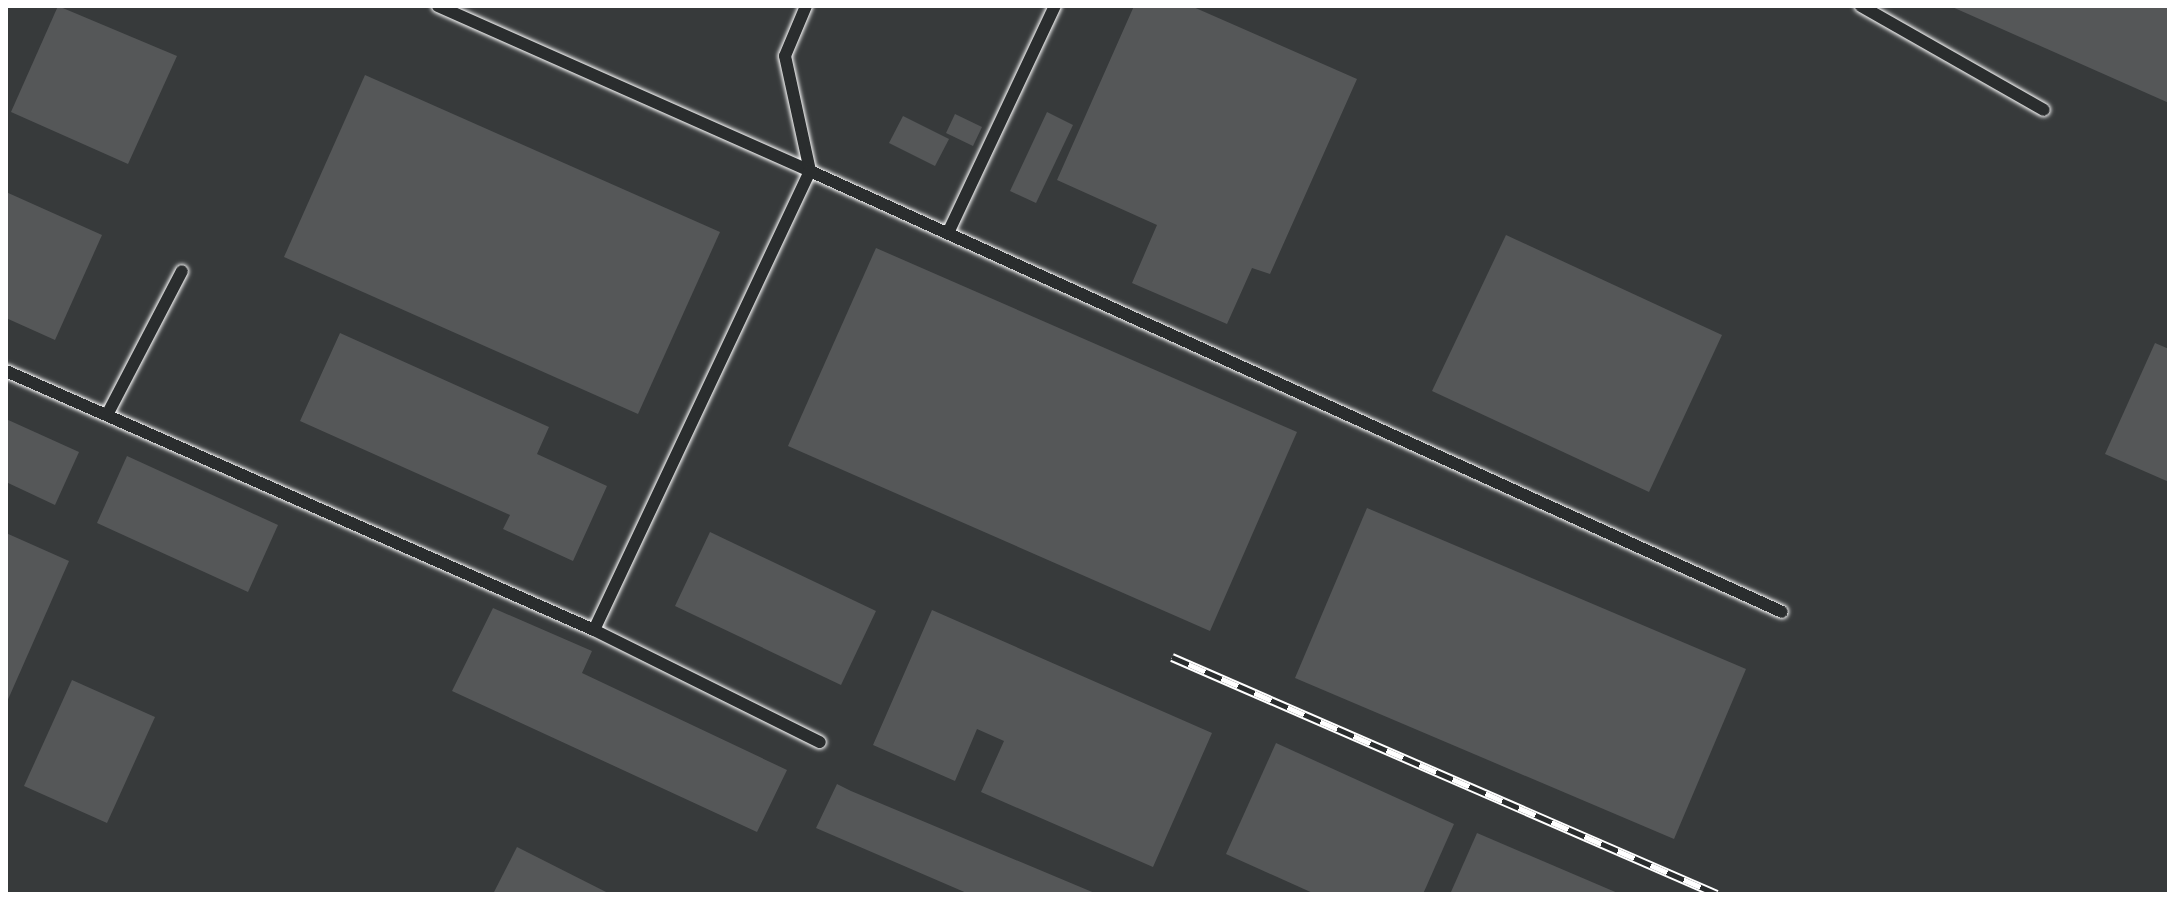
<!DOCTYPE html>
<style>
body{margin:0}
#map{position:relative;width:2175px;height:900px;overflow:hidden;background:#2a2d2e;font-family:Pangolin,sans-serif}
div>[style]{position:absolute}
.built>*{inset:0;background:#373a3b}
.building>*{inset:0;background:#555758}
.roads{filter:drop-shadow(0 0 2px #fff) drop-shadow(0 0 2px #fff)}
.lane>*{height:12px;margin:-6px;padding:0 6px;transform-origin:6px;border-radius:6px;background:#2a2d2e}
.rail>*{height:9px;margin-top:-4.5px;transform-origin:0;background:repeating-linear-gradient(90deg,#2a2d2e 0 18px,#fff 0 36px);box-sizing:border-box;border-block:2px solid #fff}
span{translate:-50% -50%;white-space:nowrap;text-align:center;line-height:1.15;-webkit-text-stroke:8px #2a2d2e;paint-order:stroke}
.frame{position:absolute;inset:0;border:8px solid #fff;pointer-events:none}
</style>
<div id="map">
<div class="built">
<i style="clip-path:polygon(6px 6px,2169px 6px,2169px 894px,6px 894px)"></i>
</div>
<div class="building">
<i style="clip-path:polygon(58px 6px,177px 56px,128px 164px,11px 112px)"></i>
<i style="clip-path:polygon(1134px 6px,1191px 6px,1357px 79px,1270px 274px,1252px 268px,1227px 324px,1132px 283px,1157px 225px,1057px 180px)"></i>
<i style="clip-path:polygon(1950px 6px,2169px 6px,2169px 103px)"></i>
<i style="clip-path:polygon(365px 75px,720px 232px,638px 414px,284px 257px)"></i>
<i style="clip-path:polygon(1047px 112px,1073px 125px,1036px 203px,1010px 191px)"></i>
<i style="clip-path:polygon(955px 114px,982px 127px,973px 146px,946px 133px)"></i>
<i style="clip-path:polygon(903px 116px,949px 139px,935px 166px,889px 143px)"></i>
<i style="clip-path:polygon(6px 192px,102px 235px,55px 340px,6px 318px)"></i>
<i style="clip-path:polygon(1506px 235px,1722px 335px,1649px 492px,1432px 391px)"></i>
<i style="clip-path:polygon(876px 248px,1297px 432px,1210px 631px,788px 446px)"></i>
<i style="clip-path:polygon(340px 333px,549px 427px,537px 454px,607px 486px,573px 561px,503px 529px,510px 515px,300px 421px)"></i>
<i style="clip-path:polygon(2155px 343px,2169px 349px,2169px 482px,2105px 454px)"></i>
<i style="clip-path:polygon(6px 419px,79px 452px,55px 505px,6px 482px)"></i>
<i style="clip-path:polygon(127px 456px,278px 525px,248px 592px,97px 523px)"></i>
<i style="clip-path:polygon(1367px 508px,1746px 669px,1674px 839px,1295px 678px)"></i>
<i style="clip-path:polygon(710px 532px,876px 611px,841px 685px,675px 606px)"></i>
<i style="clip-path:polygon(6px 533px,69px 561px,6px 704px)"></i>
<i style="clip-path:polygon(493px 608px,592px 651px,582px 673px,787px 770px,757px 832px,452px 691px)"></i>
<i style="clip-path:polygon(932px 610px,1212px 733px,1153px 867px,981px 792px,1004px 741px,977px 729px,955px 781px,873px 745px)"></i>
<i style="clip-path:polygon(72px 680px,155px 717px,107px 823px,24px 786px)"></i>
<i style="clip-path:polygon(1276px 743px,1454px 824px,1423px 894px,1315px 894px,1226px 854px)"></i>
<i style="clip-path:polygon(837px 784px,851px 791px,1097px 894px,969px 894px,816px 828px)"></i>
<i style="clip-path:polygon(1477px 833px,1620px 894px,1451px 892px)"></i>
<i style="clip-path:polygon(517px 847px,610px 894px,493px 894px)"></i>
</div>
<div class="roads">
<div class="lane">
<i style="left:438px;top:6px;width:407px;rotate:23.9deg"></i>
<i style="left:806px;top:6px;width:54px;rotate:112.8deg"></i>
<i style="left:785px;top:56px;width:118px;rotate:77.7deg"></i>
<i style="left:1861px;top:6px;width:210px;rotate:29.6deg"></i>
<i style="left:948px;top:233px;width:251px;rotate:-64.8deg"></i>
<i style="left:6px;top:371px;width:643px;rotate:23.77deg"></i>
<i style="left:594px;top:630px;width:252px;rotate:26.4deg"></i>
<i style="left:107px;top:415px;width:162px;rotate:-62.5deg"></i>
<i style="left:594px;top:630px;width:507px;rotate:-64.8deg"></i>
<i style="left:810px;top:171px;width:1067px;rotate:24.4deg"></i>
</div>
</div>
<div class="rail">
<i style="left:1172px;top:657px;width:594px;rotate:23.5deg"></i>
</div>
<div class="frame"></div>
</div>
